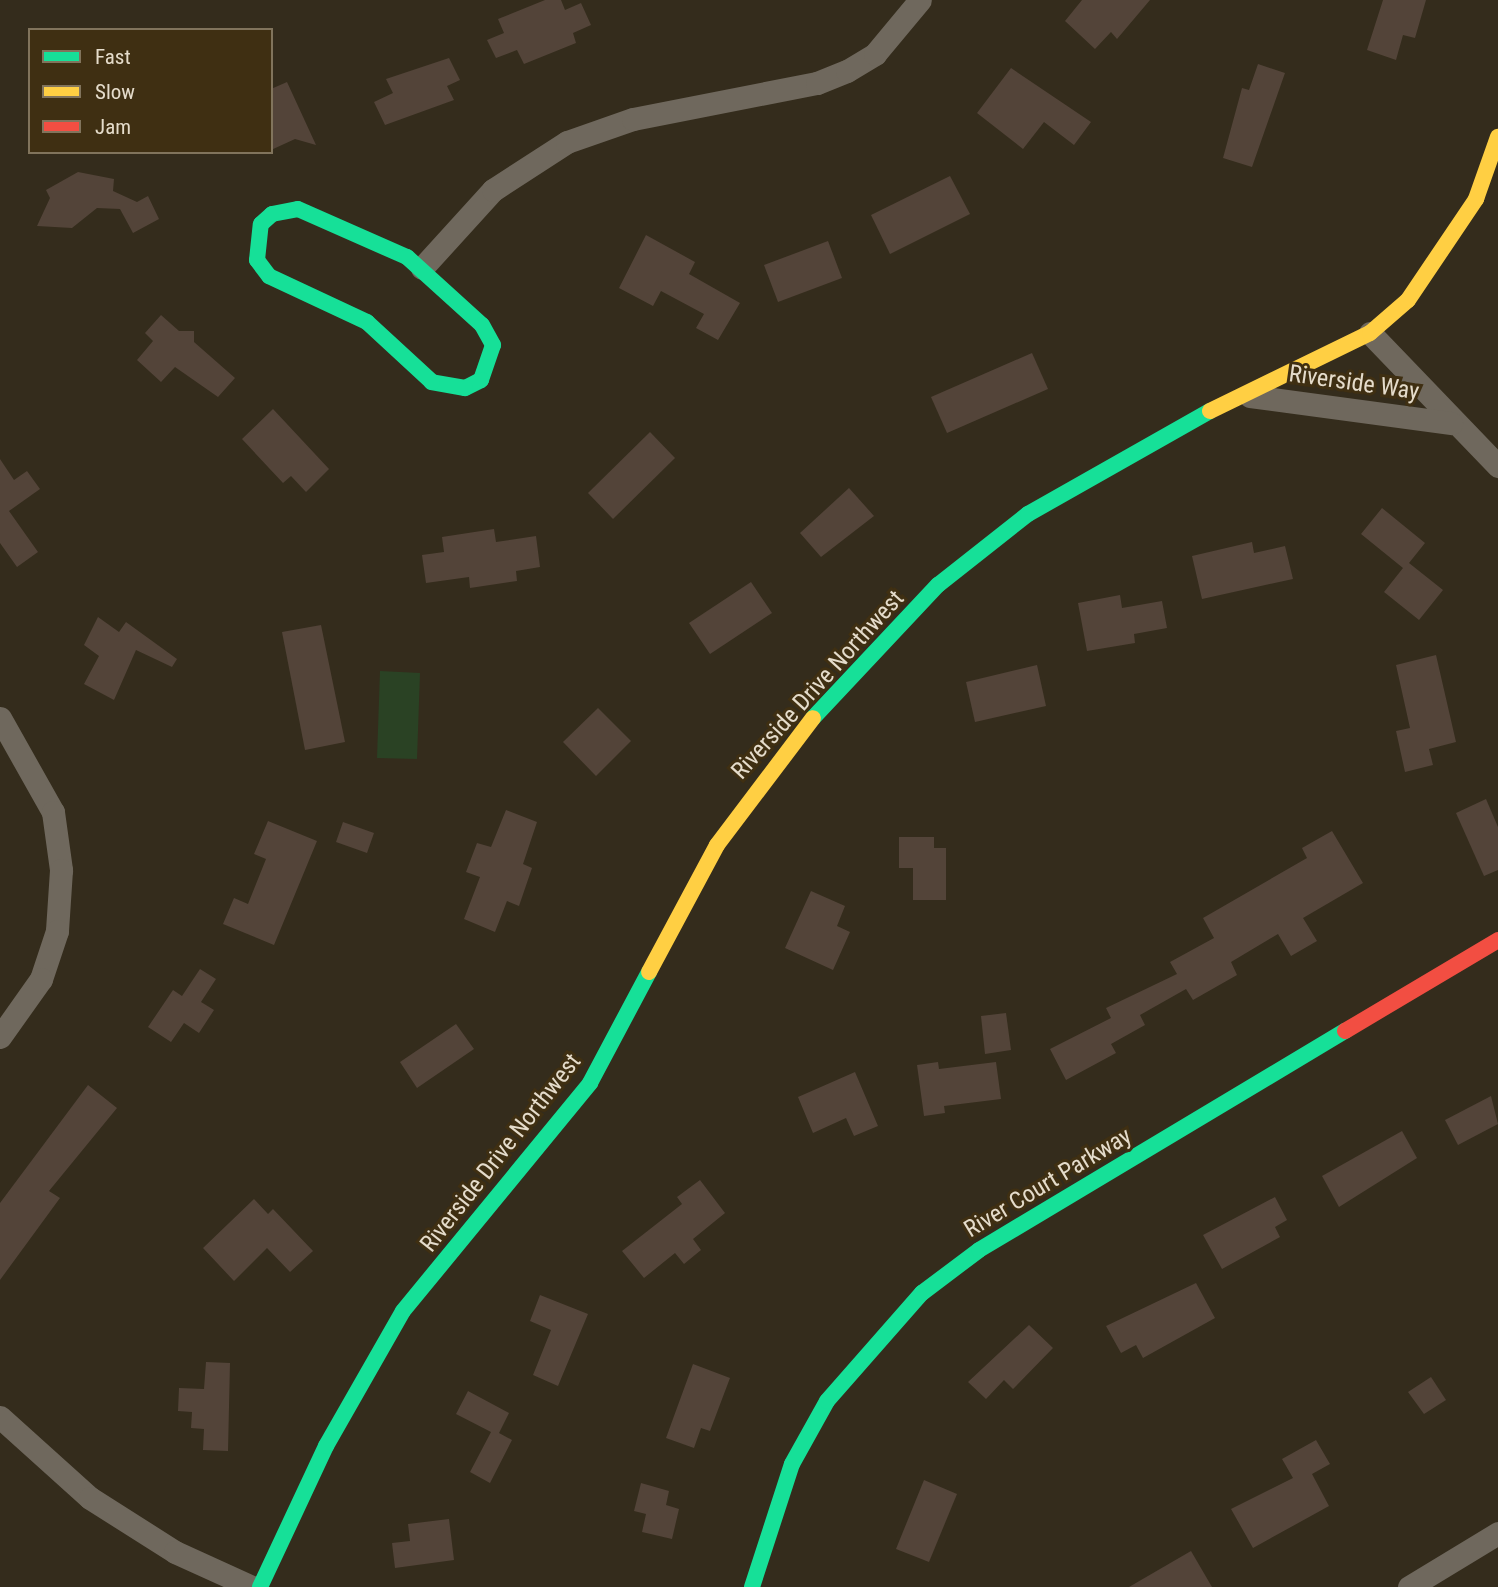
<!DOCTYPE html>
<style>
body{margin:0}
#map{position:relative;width:1498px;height:1587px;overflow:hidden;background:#342c1c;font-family:"Roboto Condensed",sans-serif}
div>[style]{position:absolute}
.green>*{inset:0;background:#2a4224}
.building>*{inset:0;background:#534439}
.street>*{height:23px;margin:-11.5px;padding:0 11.5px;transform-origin:11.5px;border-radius:11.5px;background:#6f685d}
.fast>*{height:16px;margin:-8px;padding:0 8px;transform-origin:8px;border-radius:8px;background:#16e098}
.slow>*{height:16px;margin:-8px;padding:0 8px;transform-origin:8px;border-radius:8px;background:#ffcf43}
.jam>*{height:16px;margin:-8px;padding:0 8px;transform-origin:8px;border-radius:8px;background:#f24e42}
span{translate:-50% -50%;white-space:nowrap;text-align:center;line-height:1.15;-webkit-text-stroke:6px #3f2f12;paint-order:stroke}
.street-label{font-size:24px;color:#e5dccb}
.legend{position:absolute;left:28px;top:28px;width:245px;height:126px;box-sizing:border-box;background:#3f2f12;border:2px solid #81745c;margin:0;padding:9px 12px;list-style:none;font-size:21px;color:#e5dccb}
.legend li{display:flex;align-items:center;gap:14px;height:35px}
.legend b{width:35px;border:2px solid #81745c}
</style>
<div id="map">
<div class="green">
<i style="clip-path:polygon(380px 671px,420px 673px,417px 759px,377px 758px)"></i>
</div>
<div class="building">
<i style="clip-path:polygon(545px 0,561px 0,565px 10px,581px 3px,591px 25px,573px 33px,576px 43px,524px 64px,517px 50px,496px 58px,487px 40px,504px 33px,498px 19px)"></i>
<i style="clip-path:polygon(1082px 0,1150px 0,1117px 39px,1111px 32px,1095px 49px,1065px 21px)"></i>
<i style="clip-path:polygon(1383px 0,1426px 0,1415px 38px,1403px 35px,1396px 60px,1367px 50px)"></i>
<i style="clip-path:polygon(449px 58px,460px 80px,447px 86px,454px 100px,385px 125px,374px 102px,393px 93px,386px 79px)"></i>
<i style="clip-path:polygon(1258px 64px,1285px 73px,1252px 167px,1223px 158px,1242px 88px,1249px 90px)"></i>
<i style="clip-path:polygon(1011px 68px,1091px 122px,1074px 145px,1044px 122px,1023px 149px,977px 113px)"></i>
<i style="clip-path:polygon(287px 82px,316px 145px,295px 139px,271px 150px,271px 89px)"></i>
<i style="clip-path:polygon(78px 172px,114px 179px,113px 191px,137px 202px,148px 196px,159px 219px,133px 233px,120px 209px,97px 208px,72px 228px,37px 226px,50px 198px,46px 190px)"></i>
<i style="clip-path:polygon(950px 176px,970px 214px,890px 254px,871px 215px)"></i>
<i style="clip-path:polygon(646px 235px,695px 262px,689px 274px,740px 303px,718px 340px,696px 328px,704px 314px,661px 291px,653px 306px,619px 288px)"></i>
<i style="clip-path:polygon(828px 241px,842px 278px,778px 302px,764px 265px)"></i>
<i style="clip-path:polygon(161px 315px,179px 331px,194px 331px,194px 342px,235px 378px,218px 397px,175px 367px,161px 382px,137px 360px,153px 341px,145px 333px)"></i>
<i style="clip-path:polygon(1032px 353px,1048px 389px,947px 433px,931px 397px)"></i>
<i style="clip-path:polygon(273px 409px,329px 469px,306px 492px,291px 476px,283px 483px,242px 439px)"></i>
<i style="clip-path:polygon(650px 432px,675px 458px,613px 519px,588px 493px)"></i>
<i style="clip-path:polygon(0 459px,14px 480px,27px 471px,40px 489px,9px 511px,38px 552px,17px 567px,0 543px)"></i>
<i style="clip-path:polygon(849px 488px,874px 516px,821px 557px,800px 533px)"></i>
<i style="clip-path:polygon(1382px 508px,1425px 543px,1409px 563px,1443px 590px,1419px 620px,1384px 592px,1403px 568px,1361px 534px)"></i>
<i style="clip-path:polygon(494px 529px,496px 542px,536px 536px,540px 567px,516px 571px,517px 581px,470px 588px,469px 577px,426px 583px,422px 555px,444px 552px,442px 537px)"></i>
<i style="clip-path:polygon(1252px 542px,1254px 553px,1285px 546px,1293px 579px,1202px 599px,1192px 556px)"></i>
<i style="clip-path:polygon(751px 582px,772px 613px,710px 654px,689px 623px)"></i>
<i style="clip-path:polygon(1120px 595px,1122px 608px,1162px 601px,1167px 628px,1134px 634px,1135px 643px,1087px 651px,1078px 603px)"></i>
<i style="clip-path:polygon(98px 617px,119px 632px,126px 622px,177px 659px,172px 667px,136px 650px,114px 700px,84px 684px,99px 656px,84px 645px)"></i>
<i style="clip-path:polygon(321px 625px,345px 742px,305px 750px,282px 632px)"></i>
<i style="clip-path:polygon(1436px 655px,1456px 742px,1429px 749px,1433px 765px,1405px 772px,1396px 731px,1410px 728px,1396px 665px)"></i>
<i style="clip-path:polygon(1037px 665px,1046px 706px,975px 722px,966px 682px)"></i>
<i style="clip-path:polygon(598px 708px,631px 741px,596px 776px,563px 742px)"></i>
<i style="clip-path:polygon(1486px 799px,1498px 827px,1498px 870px,1484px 876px,1456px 813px)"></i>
<i style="clip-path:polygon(506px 810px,537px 822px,523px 864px,532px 868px,519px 906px,507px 901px,495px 932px,464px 919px,480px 877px,466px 872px,477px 843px,491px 847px)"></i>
<i style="clip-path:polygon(268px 821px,317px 841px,274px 945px,223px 924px,234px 898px,248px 904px,266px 859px,254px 854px)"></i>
<i style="clip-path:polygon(343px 822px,374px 833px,367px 853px,336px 842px)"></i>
<i style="clip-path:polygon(1332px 831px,1363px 883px,1303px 918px,1317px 941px,1291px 956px,1278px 934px,1231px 962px,1237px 975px,1193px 1000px,1186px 989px,1140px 1015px,1145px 1025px,1111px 1044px,1116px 1053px,1066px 1080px,1050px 1049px,1111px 1018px,1106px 1008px,1177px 974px,1170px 962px,1214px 938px,1203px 918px,1307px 858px,1302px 848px)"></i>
<i style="clip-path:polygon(899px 837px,934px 837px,934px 848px,946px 848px,946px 900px,913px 900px,913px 868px,899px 868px)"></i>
<i style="clip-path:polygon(811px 891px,845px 906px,837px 926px,850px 932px,833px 970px,785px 948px)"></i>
<i style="clip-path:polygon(200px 969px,216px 979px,201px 1002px,214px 1010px,199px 1033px,184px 1023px,171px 1042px,148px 1027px,173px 990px,182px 996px)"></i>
<i style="clip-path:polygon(1006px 1013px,1011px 1050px,985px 1054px,981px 1016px)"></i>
<i style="clip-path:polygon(456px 1024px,474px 1049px,417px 1088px,400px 1062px)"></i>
<i style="clip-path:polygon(938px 1062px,939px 1069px,996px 1062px,1001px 1099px,944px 1106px,945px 1113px,924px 1116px,917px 1065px)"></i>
<i style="clip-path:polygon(855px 1072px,878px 1126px,854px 1136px,846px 1118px,813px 1133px,798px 1097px)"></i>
<i style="clip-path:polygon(88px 1085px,117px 1108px,49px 1191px,60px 1198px,0 1280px,0 1203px)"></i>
<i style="clip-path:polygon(1491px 1096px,1498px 1124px,1458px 1145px,1445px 1120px)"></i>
<i style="clip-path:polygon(1402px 1131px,1417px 1158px,1339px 1207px,1322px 1176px)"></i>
<i style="clip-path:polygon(700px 1180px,725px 1213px,693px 1239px,701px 1250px,684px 1264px,675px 1253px,644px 1278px,622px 1251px,682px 1204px,677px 1197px)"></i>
<i style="clip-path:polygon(1275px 1197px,1287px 1220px,1275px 1227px,1280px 1237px,1222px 1269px,1203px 1235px)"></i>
<i style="clip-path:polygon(254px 1199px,268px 1214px,273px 1209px,313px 1251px,290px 1272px,267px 1248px,234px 1281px,203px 1248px)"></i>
<i style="clip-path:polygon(1196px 1283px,1215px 1318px,1143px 1358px,1136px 1345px,1121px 1353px,1106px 1326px)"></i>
<i style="clip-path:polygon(540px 1295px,588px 1314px,558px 1386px,533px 1375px,551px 1330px,530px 1321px)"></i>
<i style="clip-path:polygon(1029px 1325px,1053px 1348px,1013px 1389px,1004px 1380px,986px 1399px,968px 1382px)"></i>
<i style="clip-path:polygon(206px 1362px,230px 1363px,228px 1451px,203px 1450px,204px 1429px,191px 1428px,192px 1412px,178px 1411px,179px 1388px,204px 1389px)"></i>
<i style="clip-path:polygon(693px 1364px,730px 1378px,710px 1431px,701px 1428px,694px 1448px,666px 1438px)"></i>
<i style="clip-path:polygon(1431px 1377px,1446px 1400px,1424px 1414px,1408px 1392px)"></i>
<i style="clip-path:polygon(468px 1391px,509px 1413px,499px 1433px,512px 1440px,490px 1483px,470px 1472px,491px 1432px,456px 1414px)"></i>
<i style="clip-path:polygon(1316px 1440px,1330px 1464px,1312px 1474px,1329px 1506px,1253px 1548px,1231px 1509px,1293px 1478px,1282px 1459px)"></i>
<i style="clip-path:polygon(924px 1480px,957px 1494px,929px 1562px,896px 1549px)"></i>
<i style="clip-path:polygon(641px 1483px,669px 1491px,666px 1505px,679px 1509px,672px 1539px,642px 1532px,646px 1514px,634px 1511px)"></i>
<i style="clip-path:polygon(449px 1519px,454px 1560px,395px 1568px,392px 1543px,410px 1541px,408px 1524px)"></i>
<i style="clip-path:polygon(1191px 1551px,1212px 1587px,1129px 1587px)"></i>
</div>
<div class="street">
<i style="left:422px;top:268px;width:105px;rotate:-47.7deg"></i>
<i style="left:493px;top:190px;width:88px;rotate:-33deg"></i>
<i style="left:567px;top:142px;width:70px;rotate:-19.2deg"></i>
<i style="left:633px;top:119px;width:187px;rotate:-11.1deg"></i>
<i style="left:817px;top:83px;width:32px;rotate:-22deg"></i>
<i style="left:847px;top:71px;width:33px;rotate:-31deg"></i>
<i style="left:875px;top:54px;width:70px;rotate:-50.2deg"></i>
<i style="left:1370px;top:333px;width:185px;rotate:46.1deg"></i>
<i style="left:1250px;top:396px;width:203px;rotate:7.7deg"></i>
<i style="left:0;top:718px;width:108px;rotate:60.6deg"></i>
<i style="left:53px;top:812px;width:59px;rotate:82.1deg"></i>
<i style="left:61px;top:870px;width:61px;rotate:93.8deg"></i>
<i style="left:57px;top:931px;width:51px;rotate:108.4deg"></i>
<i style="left:41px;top:979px;width:71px;rotate:125.3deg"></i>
<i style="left:0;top:1417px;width:121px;rotate:42deg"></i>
<i style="left:90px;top:1498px;width:101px;rotate:32.4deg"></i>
<i style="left:175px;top:1552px;width:85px;rotate:24.4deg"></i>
<i style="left:1409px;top:1587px;width:104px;rotate:-31.2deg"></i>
</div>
<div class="fast">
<i style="left:298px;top:209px;width:119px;rotate:23.8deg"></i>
<i style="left:407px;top:257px;width:101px;rotate:42.2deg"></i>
<i style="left:482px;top:325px;width:23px;rotate:61deg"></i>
<i style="left:493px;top:345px;width:37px;rotate:109deg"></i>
<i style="left:481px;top:380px;width:18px;rotate:153deg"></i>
<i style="left:465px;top:388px;width:34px;rotate:-170deg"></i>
<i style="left:432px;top:382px;width:88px;rotate:-137.3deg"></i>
<i style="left:367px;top:322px;width:108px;rotate:-154.9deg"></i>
<i style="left:269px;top:276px;width:20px;rotate:-127deg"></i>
<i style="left:257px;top:260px;width:36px;rotate:-84deg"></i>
<i style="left:261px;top:224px;width:15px;rotate:-42deg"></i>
<i style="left:272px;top:214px;width:26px;rotate:-11deg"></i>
<i style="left:813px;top:718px;width:183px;rotate:-46.8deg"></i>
<i style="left:938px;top:585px;width:115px;rotate:-38.3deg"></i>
<i style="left:1028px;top:514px;width:209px;rotate:-29.5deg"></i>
<i style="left:260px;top:1587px;width:156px;rotate:-64.9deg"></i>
<i style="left:326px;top:1446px;width:155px;rotate:-60.3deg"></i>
<i style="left:403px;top:1311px;width:295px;rotate:-50.6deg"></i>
<i style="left:590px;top:1083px;width:126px;rotate:-62deg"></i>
<i style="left:752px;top:1587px;width:129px;rotate:-72deg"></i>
<i style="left:792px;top:1464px;width:72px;rotate:-60.9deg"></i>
<i style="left:827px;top:1401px;width:144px;rotate:-48.7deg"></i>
<i style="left:922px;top:1293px;width:71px;rotate:-37deg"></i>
<i style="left:979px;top:1250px;width:427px;rotate:-30.9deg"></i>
</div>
<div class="slow">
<i style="left:1210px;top:411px;width:178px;rotate:-26deg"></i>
<i style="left:1370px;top:333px;width:50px;rotate:-41deg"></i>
<i style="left:1408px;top:300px;width:122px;rotate:-56deg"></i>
<i style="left:1476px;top:199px;width:66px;rotate:-70.5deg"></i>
<i style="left:649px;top:972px;width:144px;rotate:-61.8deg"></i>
<i style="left:717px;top:845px;width:159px;rotate:-52.9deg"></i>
</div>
<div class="jam">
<i style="left:1345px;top:1031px;width:178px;rotate:-30.7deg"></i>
</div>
<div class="street-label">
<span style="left:1354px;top:383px;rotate:8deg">Riverside Way</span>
<span style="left:818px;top:685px;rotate:-48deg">Riverside Drive Northwest</span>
<span style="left:501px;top:1153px;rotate:-52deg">Riverside Drive Northwest</span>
<span style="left:1048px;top:1183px;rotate:-31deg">River Court Parkway</span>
</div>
<ul class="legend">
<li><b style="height:9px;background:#16e098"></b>Fast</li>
<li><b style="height:9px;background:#ffcf43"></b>Slow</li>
<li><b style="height:9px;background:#f24e42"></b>Jam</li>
</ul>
</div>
